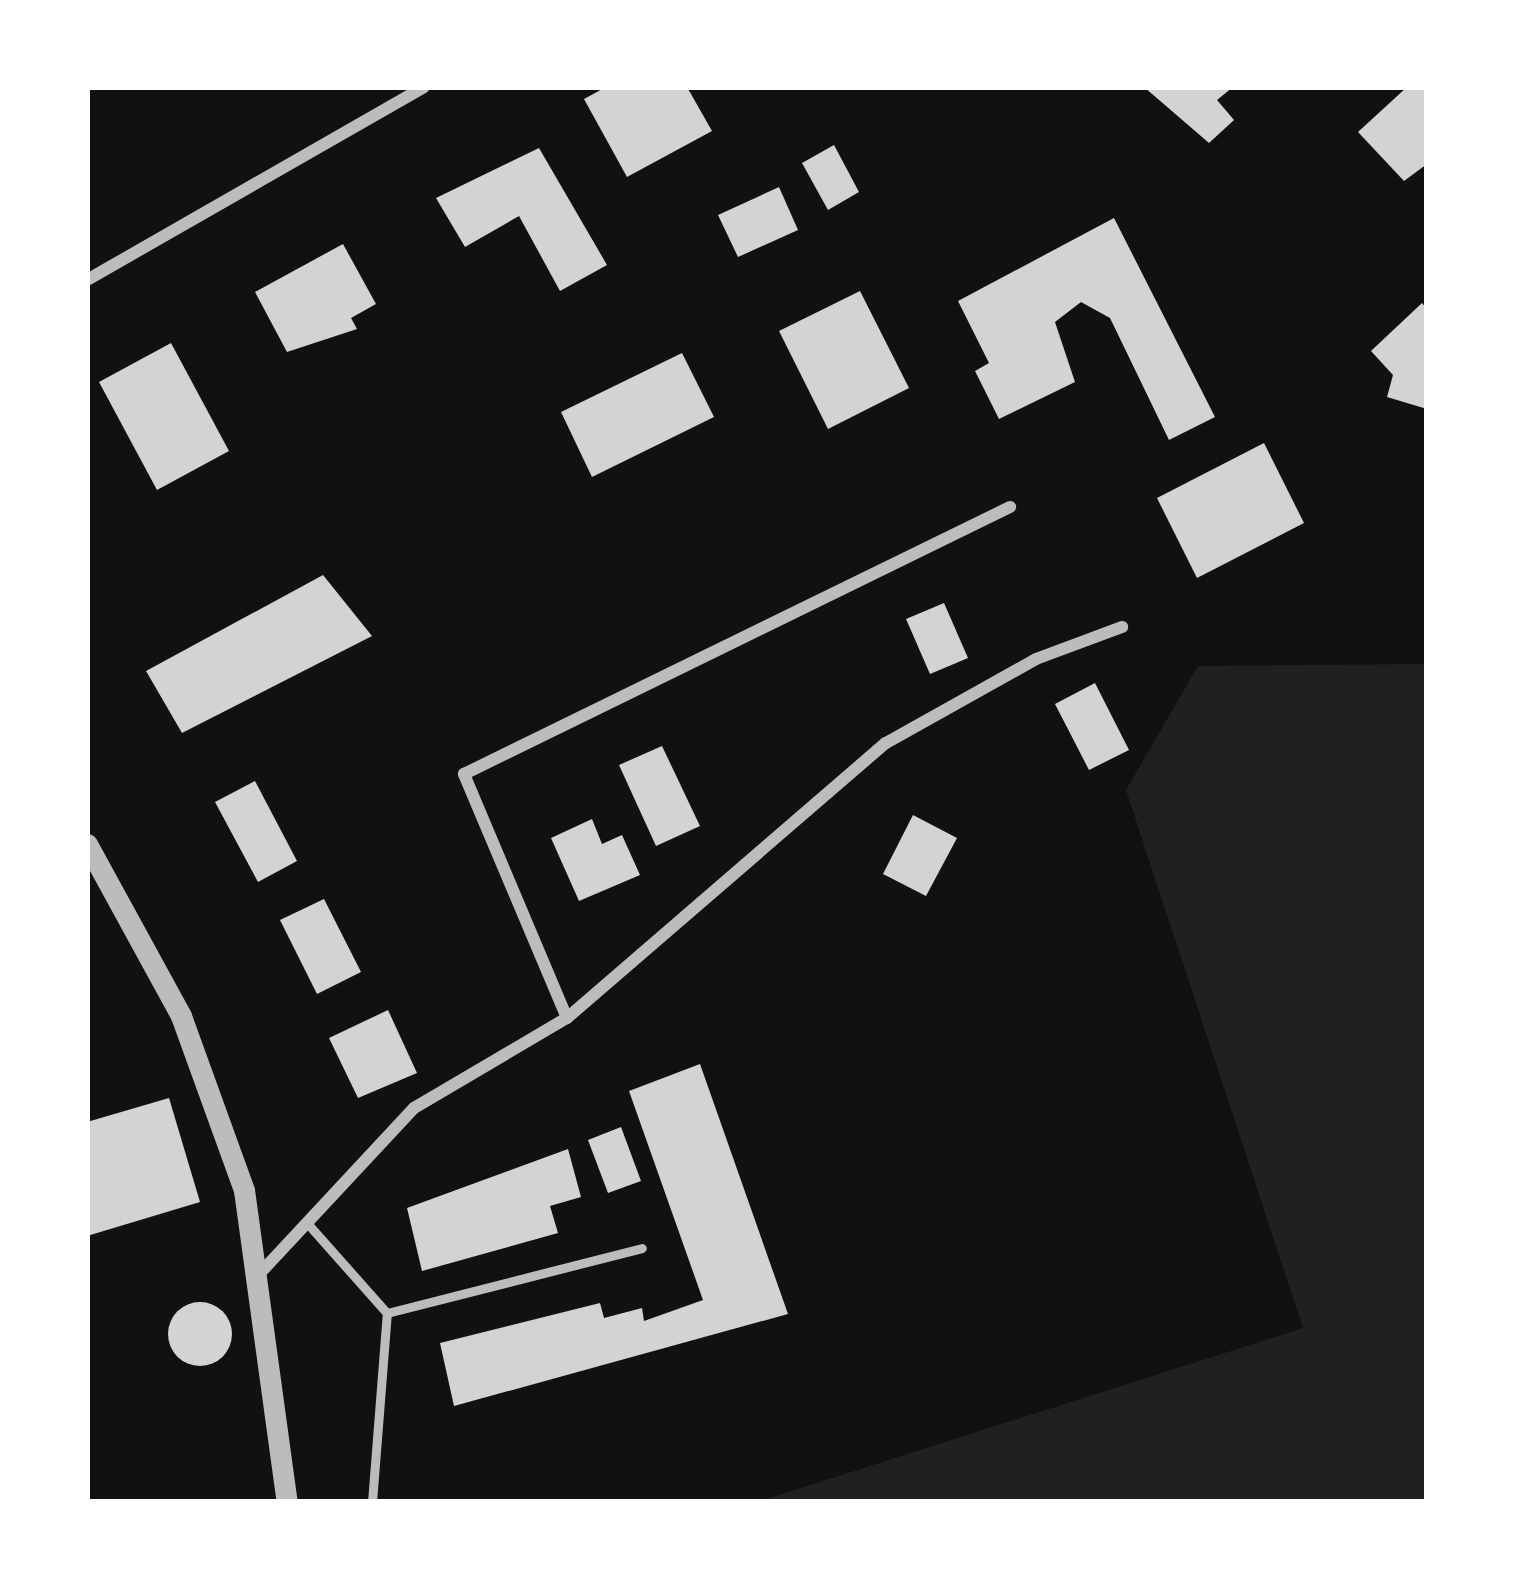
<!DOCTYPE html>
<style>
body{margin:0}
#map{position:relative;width:1514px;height:1589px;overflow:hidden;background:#111;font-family:"PT Sans Narrow",sans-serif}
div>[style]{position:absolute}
.green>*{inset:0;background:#202020}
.building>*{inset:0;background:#d3d3d3}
.round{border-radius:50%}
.service>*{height:9px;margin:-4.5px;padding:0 4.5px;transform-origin:4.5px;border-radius:4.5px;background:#bcbcbc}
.minor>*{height:12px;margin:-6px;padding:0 6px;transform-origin:6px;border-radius:6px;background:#bcbcbc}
.tertiary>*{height:21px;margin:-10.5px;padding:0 10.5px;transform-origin:10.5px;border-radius:10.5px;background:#bcbcbc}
span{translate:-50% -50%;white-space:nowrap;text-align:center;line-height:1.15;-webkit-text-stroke:12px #fff;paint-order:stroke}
.frame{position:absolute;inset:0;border:90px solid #fff;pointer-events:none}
</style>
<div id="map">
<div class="green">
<i style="clip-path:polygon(1427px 664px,1427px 1502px,757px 1502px,1303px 1328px,1126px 790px,1198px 666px)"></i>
</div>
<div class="building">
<i style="clip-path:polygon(606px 87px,687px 87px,712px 131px,627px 177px,584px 99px)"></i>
<i style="clip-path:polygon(1144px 87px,1233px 87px,1217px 100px,1234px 120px,1209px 143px)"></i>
<i style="clip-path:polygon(1407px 87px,1427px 87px,1427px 164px,1404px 181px,1358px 132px)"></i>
<i style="clip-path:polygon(834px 145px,859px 192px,828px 210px,802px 163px)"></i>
<i style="clip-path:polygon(539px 148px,607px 265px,560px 291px,519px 216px,465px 247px,436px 198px)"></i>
<i style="clip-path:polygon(779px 187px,798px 230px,738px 257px,718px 215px)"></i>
<i style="clip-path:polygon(1114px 218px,1215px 417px,1169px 440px,1110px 318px,1081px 302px,1055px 322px,1075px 382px,999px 419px,975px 371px,989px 363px,958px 301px)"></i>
<i style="clip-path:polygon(343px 244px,376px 304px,351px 318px,357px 329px,287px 352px,255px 292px)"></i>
<i style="clip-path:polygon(860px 291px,909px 388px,828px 429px,779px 331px)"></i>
<i style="clip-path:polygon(1422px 303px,1427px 309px,1427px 409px,1387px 397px,1393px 375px,1371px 351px)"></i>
<i style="clip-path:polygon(171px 343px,229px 451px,157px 490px,99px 382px)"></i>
<i style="clip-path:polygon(682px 353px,714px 417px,592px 477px,561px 412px)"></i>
<i style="clip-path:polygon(1264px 443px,1304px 523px,1197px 578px,1157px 498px)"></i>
<i style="clip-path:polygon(323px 575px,372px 636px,182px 733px,146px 671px)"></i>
<i style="clip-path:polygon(944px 603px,968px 658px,930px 674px,906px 619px)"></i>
<i style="clip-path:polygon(1095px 683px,1129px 750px,1089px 770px,1055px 704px)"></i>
<i style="clip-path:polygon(662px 746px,700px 826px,656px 846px,619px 765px)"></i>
<i style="clip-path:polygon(255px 781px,297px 861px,258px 882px,215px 802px)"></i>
<i style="clip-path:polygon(913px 815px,957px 838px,926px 896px,883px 874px)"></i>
<i style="clip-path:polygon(592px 819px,602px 844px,622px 835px,640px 875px,579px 901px,551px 838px)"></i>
<i style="clip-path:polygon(324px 899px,361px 972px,317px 994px,280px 920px)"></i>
<i style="clip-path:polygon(388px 1010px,417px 1073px,358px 1098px,329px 1038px)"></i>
<i style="clip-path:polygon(700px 1064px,788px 1314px,454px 1406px,440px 1343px,600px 1303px,604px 1318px,642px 1308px,644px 1321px,703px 1300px,629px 1091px)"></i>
<i style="clip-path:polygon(169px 1098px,200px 1202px,87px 1236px,87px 1122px)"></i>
<i style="clip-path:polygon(621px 1127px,641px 1181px,608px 1193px,588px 1140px)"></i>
<i style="clip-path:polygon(568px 1149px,581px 1197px,550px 1206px,558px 1233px,422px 1271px,407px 1208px)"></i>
<i class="round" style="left:168px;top:1302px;width:64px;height:64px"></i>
</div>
<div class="service">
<i style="left:307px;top:1223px;width:120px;rotate:48.4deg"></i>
<i style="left:387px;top:1313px;width:263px;rotate:-14.3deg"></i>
<i style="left:372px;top:1502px;width:190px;rotate:-85.5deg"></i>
</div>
<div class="minor">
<i style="left:87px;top:280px;width:388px;rotate:-29.8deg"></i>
<i style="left:567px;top:1018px;width:421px;rotate:-40.8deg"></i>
<i style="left:886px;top:743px;width:172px;rotate:-29.2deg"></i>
<i style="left:1036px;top:659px;width:92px;rotate:-20.4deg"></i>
<i style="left:262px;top:1271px;width:223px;rotate:-47deg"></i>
<i style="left:414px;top:1108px;width:178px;rotate:-30.5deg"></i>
<i style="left:567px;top:1018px;width:265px;rotate:-112.9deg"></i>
<i style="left:464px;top:774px;width:608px;rotate:-26.06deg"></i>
</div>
<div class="tertiary">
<i style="left:87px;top:844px;width:196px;rotate:61.3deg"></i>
<i style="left:181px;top:1016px;width:185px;rotate:70.1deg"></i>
<i style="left:244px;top:1190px;width:315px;rotate:82.2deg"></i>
</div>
<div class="frame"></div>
</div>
